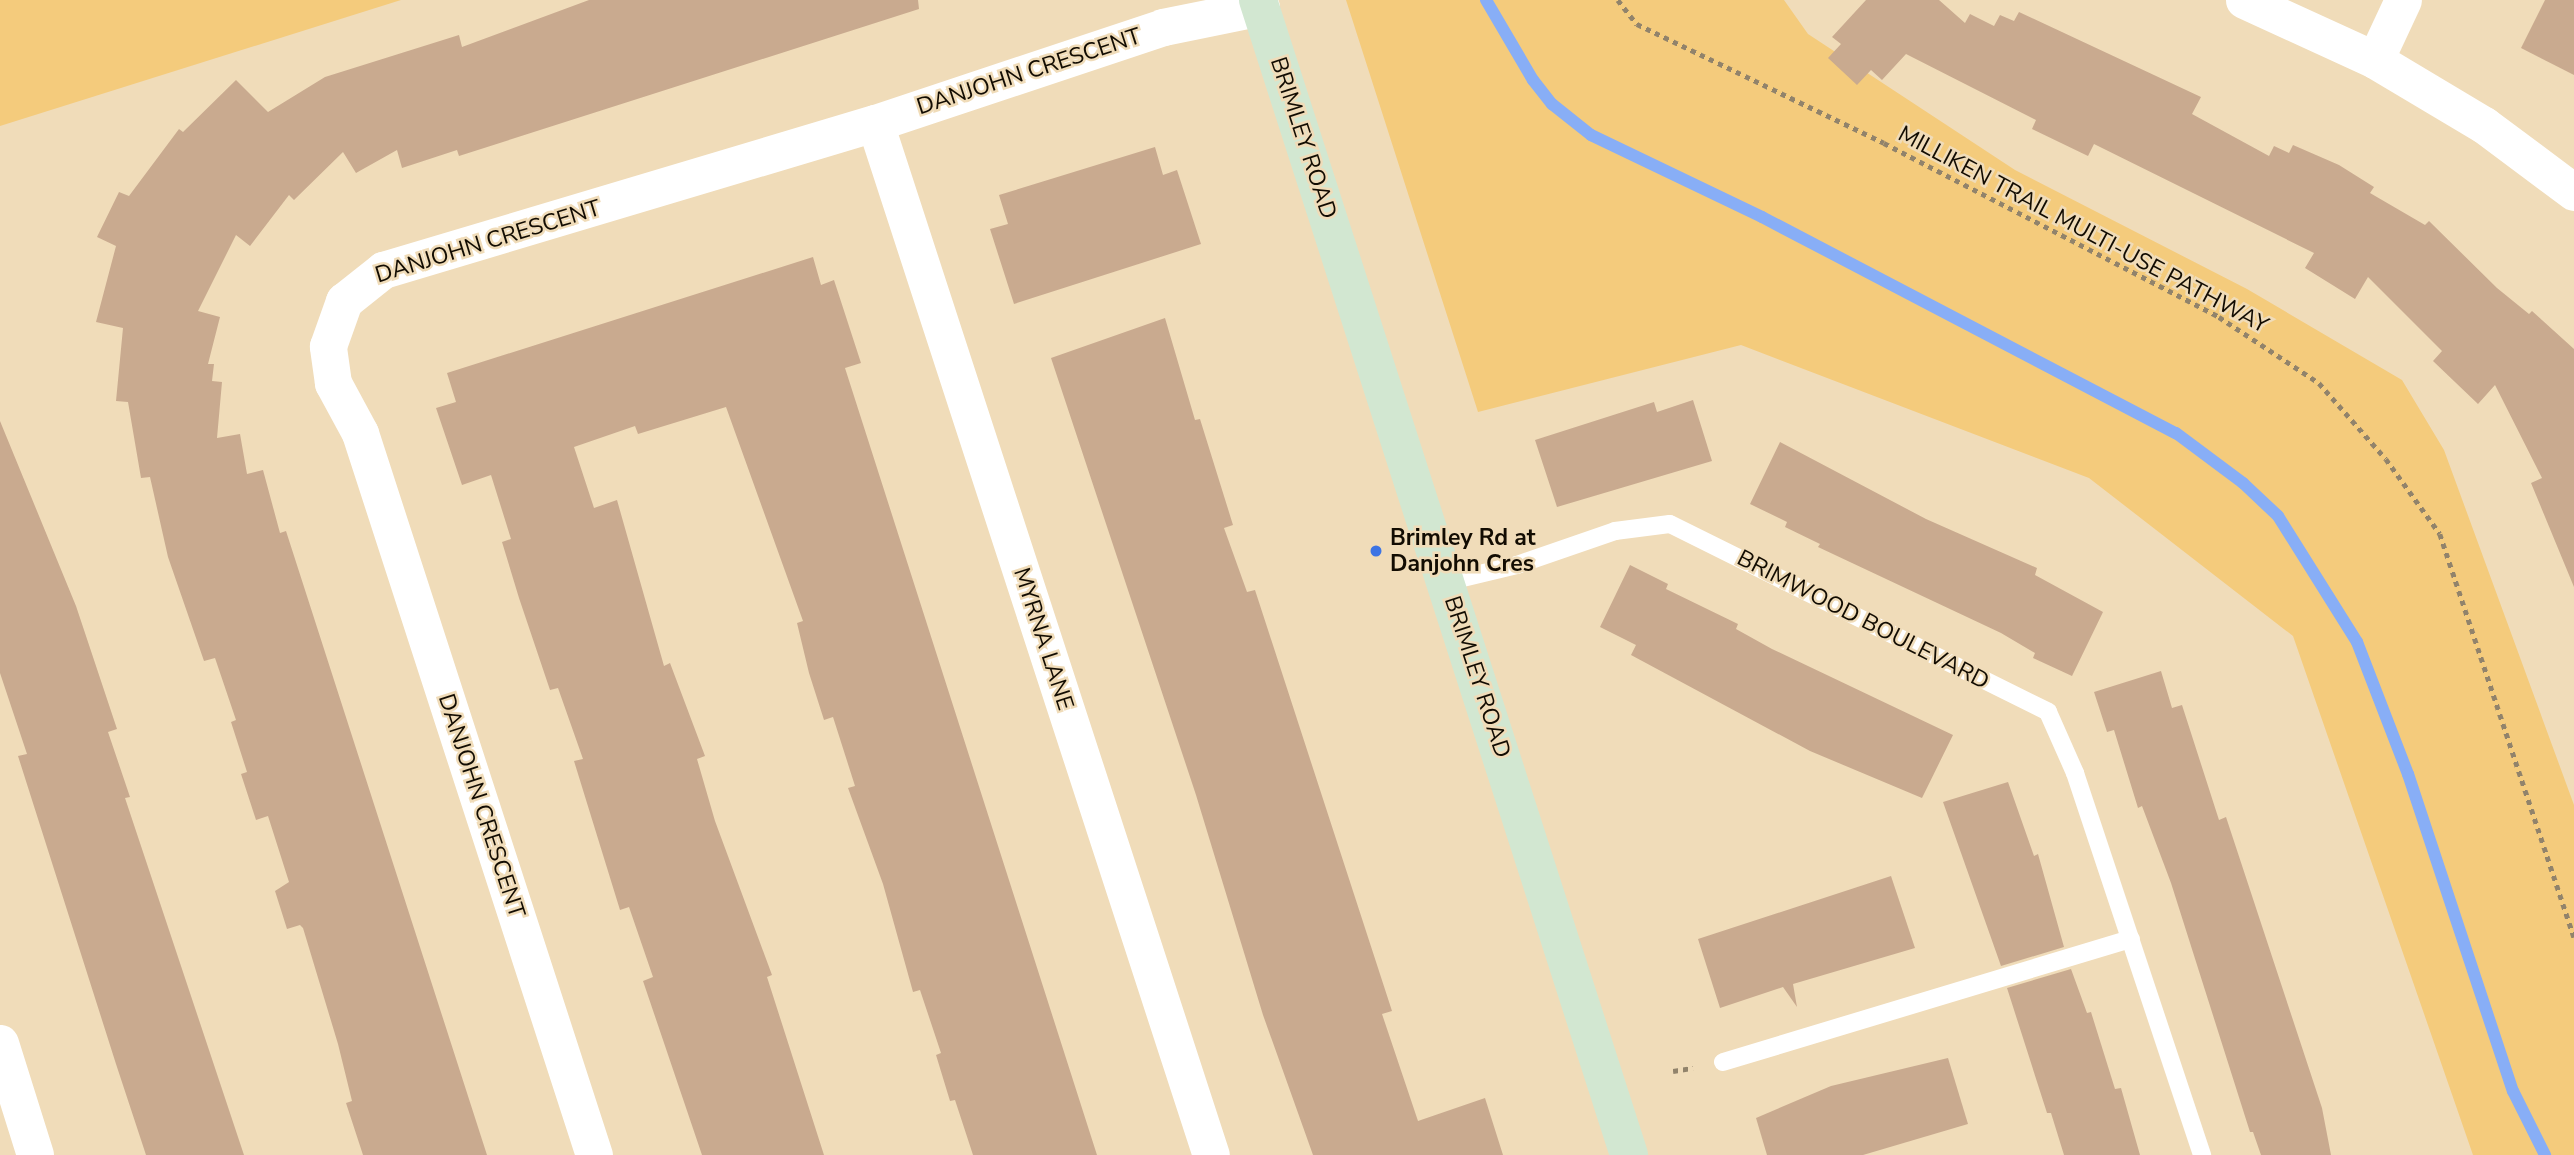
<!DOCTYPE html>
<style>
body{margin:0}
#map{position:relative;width:2574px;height:1155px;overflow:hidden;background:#f0dcb9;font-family:"Nunito Sans",sans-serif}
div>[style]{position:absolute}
.green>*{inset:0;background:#f4cb7c}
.stream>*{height:12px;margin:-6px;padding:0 6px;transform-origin:6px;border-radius:6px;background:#88aef6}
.building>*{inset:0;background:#c9aa8f}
.path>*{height:4.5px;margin-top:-2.25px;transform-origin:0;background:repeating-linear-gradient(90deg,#91836b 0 5px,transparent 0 10px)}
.service>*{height:18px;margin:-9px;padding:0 9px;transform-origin:9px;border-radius:9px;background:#fff}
.minor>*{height:37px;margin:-18.5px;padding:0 18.5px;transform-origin:18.5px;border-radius:18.5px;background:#fff}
.secondary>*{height:38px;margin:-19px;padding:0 19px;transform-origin:19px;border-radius:19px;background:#d2e7d1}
.dots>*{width:19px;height:19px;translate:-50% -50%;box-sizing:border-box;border:4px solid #f0dcb9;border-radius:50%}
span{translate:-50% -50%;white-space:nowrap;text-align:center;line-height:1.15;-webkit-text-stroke:5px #f0dcb9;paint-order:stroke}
.street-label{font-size:23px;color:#120c02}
.poi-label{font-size:23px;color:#120c02;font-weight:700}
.left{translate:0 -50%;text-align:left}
</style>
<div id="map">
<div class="green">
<i style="clip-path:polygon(0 0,401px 0,0 126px)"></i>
<i style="clip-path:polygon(1346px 0,1784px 0,1808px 34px,2015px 170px,2247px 289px,2402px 380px,2444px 450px,2574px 805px,2574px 1155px,2473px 1155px,2293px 636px,2089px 478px,1741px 345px,1478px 412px)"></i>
</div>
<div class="stream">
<i style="left:1486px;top:0;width:93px;rotate:59.6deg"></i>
<i style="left:1533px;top:80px;width:31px;rotate:52deg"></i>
<i style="left:1552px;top:104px;width:50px;rotate:38.5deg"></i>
<i style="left:1591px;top:135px;width:190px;rotate:25.6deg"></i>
<i style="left:1762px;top:217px;width:467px;rotate:27.6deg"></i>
<i style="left:2176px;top:433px;width:84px;rotate:36.7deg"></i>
<i style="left:2243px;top:483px;width:48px;rotate:43.3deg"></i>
<i style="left:2278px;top:516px;width:149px;rotate:57.9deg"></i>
<i style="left:2357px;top:642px;width:142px;rotate:68.9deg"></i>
<i style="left:2408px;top:774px;width:334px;rotate:71.7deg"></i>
<i style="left:2513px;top:1091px;width:72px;rotate:63.4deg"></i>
</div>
<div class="building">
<i style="clip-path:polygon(589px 0,918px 0,919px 9px,459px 156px,457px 150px,402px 168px,397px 150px,356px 173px,343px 152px,294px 200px,289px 195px,250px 246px,236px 235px,198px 311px,220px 317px,208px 364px,214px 364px,212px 381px,222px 382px,217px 438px,240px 434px,247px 474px,263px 470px,280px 533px,286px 531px,487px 1155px,363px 1155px,346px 1103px,352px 1101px,338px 1044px,303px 928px,300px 925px,287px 929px,275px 891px,289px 882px,268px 816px,256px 820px,241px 774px,247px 772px,231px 722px,236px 720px,215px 658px,204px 661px,168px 557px,150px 477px,141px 478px,128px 402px,116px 401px,123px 328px,96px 322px,116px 246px,97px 237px,119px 192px,129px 196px,179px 129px,183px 132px,236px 80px,268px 112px,325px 77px,459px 35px,462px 47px)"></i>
<i style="clip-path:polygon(1866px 0,1939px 0,1965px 23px,1970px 14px,1994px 26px,2000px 15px,2014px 21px,2019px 12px,2201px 97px,2192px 114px,2269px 156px,2274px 146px,2289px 153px,2293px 145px,2339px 165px,2374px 187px,2370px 193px,2425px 225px,2429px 221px,2497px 288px,2529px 314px,2532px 311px,2574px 349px,2574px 587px,2531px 483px,2542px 478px,2495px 385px,2478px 404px,2433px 361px,2442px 351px,2368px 277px,2355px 299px,2305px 268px,2314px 253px,2094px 144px,2088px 156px,2032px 129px,2036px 120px,1906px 54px,1882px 80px,1871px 70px,1857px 85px,1828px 58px,1841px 44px,1832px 37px)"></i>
<i style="clip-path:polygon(2545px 0,2574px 0,2574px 75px,2521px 48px)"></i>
<i style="clip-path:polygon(1155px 147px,1163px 175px,1177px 170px,1201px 244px,1014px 304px,990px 229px,1008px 224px,999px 195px)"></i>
<i style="clip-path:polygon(813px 257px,821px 285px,834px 280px,861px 363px,845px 368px,1097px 1155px,973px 1155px,955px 1100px,950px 1101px,936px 1055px,941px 1053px,920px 990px,913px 992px,883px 884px,848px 788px,855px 786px,833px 717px,824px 720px,809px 673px,797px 623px,803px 621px,726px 407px,638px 434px,635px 426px,574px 447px,594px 508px,617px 500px,664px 666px,670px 663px,705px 756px,697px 759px,715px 821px,772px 975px,767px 977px,824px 1155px,702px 1155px,643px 981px,653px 977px,629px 907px,620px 910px,574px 761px,583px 759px,558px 688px,550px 690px,519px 598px,502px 542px,511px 539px,491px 475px,462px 485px,436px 408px,456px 402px,447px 373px)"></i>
<i style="clip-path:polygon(1165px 318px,1195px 420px,1200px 419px,1233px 525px,1224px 528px,1247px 592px,1255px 590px,1392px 1011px,1382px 1014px,1418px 1121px,1485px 1098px,1503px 1155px,1313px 1155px,1263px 1015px,1196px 795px,1051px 358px)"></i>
<i style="clip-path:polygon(1693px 400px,1712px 461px,1557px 507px,1535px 440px,1654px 402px,1657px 412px)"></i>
<i style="clip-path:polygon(0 421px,76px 606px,117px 729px,108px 732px,130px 797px,125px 798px,244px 1155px,146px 1155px,116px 1064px,18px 756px,27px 754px,0 673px)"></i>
<i style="clip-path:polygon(1780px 442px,1926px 519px,2037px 568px,2035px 575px,2103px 612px,2072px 676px,2033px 658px,2035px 653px,2001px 633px,1818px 547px,1820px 544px,1785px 527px,1787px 522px,1750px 504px)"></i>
<i style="clip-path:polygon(1630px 565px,1668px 584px,1666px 589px,1738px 624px,1736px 629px,1772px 649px,1953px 735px,1922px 798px,1810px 751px,1631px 655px,1636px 645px,1600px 627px)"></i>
<i style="clip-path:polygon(2161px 671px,2172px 708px,2182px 705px,2219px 820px,2226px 817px,2322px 1108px,2331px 1155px,2261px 1155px,2253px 1132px,2250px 1132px,2171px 883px,2142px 806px,2138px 808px,2114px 730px,2107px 732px,2094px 692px)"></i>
<i style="clip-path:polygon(2008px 782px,2034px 856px,2038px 854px,2064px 947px,2001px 966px,1943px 802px)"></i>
<i style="clip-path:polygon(1891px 876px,1915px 948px,1793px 984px,1797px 1007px,1783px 987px,1720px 1008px,1698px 939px)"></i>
<i style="clip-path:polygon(2071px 969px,2087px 1013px,2091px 1012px,2115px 1089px,2121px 1088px,2140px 1155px,2064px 1155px,2051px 1113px,2047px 1113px,2007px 988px)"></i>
<i style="clip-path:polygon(1948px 1058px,1968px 1124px,1863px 1155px,1767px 1155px,1756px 1118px,1831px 1086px)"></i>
</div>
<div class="path">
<i style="left:1618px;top:0;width:31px;rotate:52deg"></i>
<i style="left:1637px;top:24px;width:274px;rotate:25.7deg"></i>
<i style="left:1884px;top:143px;width:377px;rotate:27.4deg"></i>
<i style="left:2219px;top:317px;width:120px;rotate:33.4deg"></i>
<i style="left:2319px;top:383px;width:101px;rotate:48.6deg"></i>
<i style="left:2386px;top:459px;width:92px;rotate:54.2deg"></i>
<i style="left:2440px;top:534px;width:425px;rotate:71.6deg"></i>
<i style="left:1673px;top:1071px;width:20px;rotate:-9deg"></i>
</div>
<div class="service">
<i style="left:1446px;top:582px;width:73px;rotate:-13.5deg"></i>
<i style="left:1517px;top:565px;width:104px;rotate:-19.1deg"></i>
<i style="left:1615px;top:531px;width:55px;rotate:-7.3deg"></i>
<i style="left:1670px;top:524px;width:422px;rotate:26.4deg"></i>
<i style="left:2048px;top:712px;width:67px;rotate:66.1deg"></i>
<i style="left:2075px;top:773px;width:403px;rotate:71.6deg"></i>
<i style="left:1723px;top:1062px;width:426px;rotate:-16.8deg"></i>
</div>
<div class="minor">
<i style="left:2244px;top:0;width:144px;rotate:24.6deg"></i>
<i style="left:2375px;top:60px;width:127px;rotate:30.8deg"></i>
<i style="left:2484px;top:125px;width:112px;rotate:36.7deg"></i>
<i style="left:2375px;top:60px;width:66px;rotate:-65deg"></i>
<i style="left:875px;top:123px;width:1085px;rotate:71.97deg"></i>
<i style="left:0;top:1043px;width:117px;rotate:72.6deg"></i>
<i style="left:594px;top:1155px;width:759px;rotate:-107.96deg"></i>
<i style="left:360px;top:433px;width:57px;rotate:-118.4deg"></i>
<i style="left:333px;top:383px;width:37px;rotate:-98deg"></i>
<i style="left:328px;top:346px;width:48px;rotate:-70.4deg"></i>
<i style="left:344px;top:301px;width:50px;rotate:-38.5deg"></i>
<i style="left:383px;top:270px;width:513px;rotate:-16.64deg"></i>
<i style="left:875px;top:123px;width:304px;rotate:-18.4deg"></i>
<i style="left:1163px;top:27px;width:100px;rotate:-11.5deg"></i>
</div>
<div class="secondary">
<i style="left:1258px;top:0;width:1213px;rotate:72.19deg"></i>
</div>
<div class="dots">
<i style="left:1376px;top:551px;background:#3d74e4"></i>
</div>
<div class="street-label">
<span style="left:1029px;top:72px;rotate:-18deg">DANJOHN CRESCENT</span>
<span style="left:1303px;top:138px;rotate:72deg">BRIMLEY ROAD</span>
<span style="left:2083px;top:230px;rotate:28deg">MILLIKEN TRAIL MULTI-USE PATHWAY</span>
<span style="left:488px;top:242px;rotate:-17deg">DANJOHN CRESCENT</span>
<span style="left:1863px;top:620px;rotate:27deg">BRIMWOOD BOULEVARD</span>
<span style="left:1043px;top:639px;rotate:72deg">MYRNA LANE</span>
<span style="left:1477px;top:677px;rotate:72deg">BRIMLEY ROAD</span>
<span style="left:481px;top:806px;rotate:72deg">DANJOHN CRESCENT</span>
</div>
<div class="poi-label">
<span class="left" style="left:1390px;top:551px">Brimley Rd at<br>Danjohn Cres</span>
</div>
</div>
